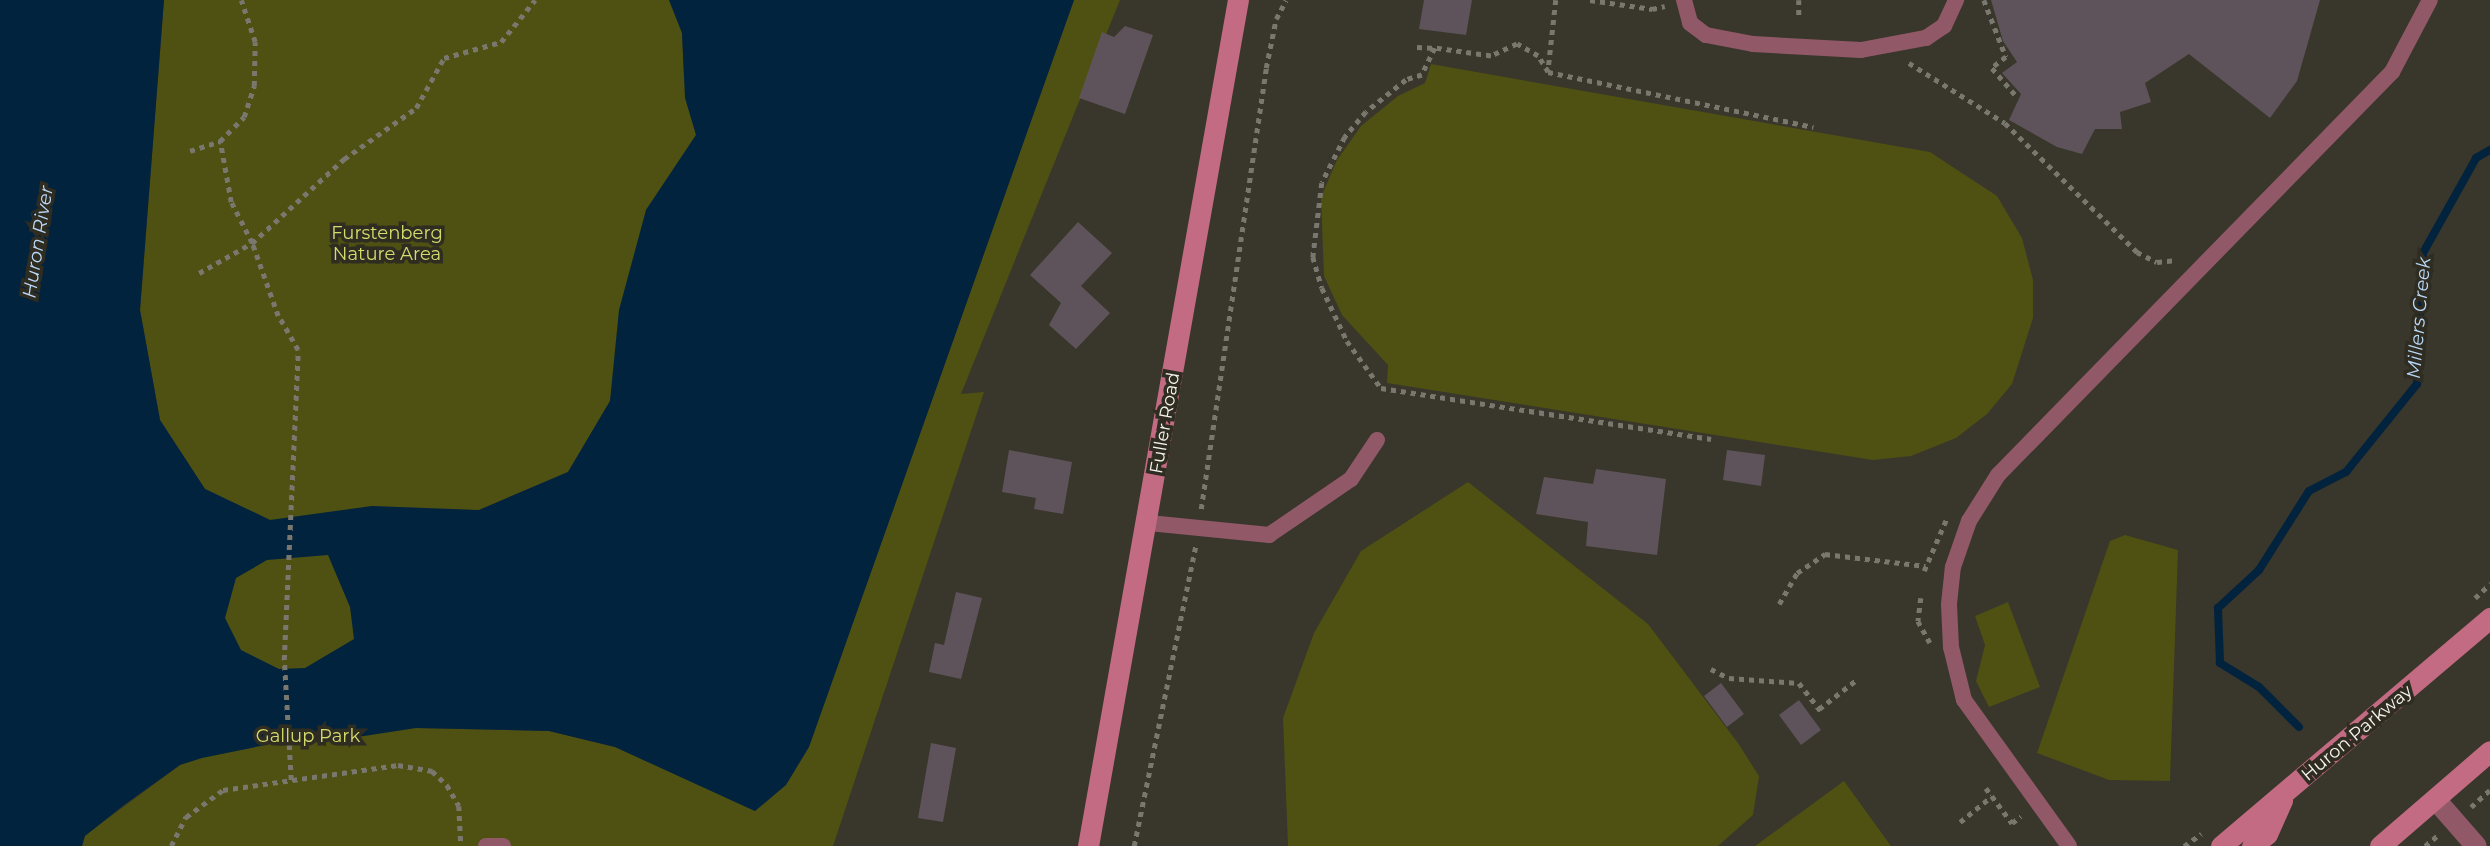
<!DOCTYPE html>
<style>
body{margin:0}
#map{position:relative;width:2490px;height:846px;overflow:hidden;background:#39362b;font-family:Montserrat,sans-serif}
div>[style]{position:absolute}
.green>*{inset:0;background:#4e5112}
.water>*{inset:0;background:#02233e}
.stream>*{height:8px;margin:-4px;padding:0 4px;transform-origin:4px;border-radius:4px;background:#02233e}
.building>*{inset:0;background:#5e535a}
.path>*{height:4.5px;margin-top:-2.25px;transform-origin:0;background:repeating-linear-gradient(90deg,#7a776e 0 5px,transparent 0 10px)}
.lane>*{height:16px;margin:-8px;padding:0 8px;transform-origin:8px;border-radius:8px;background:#915968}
.street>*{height:21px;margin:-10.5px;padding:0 10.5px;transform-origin:10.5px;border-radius:10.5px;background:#915968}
.secondary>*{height:21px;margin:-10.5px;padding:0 10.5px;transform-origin:10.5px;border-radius:10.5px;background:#c26b83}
span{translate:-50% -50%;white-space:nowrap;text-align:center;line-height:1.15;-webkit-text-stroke:7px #2f2c22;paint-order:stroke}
.park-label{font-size:18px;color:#d5dc6c}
.street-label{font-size:18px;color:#f6f4ee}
.water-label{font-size:19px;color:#bad9f8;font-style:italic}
</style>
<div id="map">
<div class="green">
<i style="clip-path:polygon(164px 0,669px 0,682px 33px,684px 77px,696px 135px,646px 210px,610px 401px,568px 472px,479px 510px,270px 520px,205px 489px,160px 420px,140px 310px)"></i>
<i style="clip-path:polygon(1074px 0,1120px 0,961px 394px,984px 392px,833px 846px,82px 846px,84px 836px,180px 765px,169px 531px,374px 544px,416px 728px,549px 731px,615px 747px,755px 811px,809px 746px)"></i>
<i style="clip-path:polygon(1431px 64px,1930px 152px,1997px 196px,2022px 238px,2033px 280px,2033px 318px,2012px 384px,1987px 414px,1956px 438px,1911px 456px,1873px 460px,1387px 383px,1388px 365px,1342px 315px,1324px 276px,1321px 197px,1337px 160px,1361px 126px,1398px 96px,1425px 83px)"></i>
<i style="clip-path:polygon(1468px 482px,1648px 624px,1738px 743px,1759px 776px,1753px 815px,1718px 846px,1288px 846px,1283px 718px,1314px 633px,1361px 551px)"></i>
<i style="clip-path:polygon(2125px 535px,2178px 550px,2170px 781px,2109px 780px,2037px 753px,2110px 541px)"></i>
<i style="clip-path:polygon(2008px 602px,2040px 687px,1989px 707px,1976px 681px,1985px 645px,1975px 616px)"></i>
<i style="clip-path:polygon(1844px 781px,1891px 846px,1755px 846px)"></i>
</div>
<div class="water">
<i style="clip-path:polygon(evenodd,0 0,164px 0,140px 310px,160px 420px,205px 489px,270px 520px,372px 506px,479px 510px,568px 472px,610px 401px,619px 310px,646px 210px,696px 135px,685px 98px,682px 33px,669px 0,1074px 0,809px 747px,786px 785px,755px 811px,615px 747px,549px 731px,416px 728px,325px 742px,275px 743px,202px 758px,180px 765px,124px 805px,85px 836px,82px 846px,0 846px,0 0,328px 555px,350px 607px,354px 639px,305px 668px,279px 669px,241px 650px,225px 618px,236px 578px,267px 560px,328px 555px)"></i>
</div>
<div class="stream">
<i style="left:2299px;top:727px;width:57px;rotate:-135deg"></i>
<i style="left:2259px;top:687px;width:46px;rotate:-148.4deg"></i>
<i style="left:2220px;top:663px;width:55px;rotate:-92.1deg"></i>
<i style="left:2218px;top:608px;width:56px;rotate:-42.8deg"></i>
<i style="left:2259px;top:570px;width:93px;rotate:-57.7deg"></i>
<i style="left:2309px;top:491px;width:42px;rotate:-27.2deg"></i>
<i style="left:2346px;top:472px;width:113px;rotate:-51.1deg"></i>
<i style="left:2417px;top:384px;width:131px;rotate:-87.4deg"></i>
<i style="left:2423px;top:253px;width:109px;rotate:-60.8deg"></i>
<i style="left:2476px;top:158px;width:16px;rotate:-30deg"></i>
</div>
<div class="building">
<i style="clip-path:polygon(1424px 0,1472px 0,1466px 35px,1419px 29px)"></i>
<i style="clip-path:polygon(1991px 0,2320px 0,2297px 81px,2270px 118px,2189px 54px,2145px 83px,2151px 102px,2120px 112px,2122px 129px,2095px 129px,2082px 154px,2057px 147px,2009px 120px,2021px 94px,2002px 73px,2017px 62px,2003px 41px)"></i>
<i style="clip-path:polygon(1125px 26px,1153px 35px,1125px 114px,1079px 98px,1102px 32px,1114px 37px)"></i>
<i style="clip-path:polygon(1078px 222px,1112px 253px,1081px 286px,1110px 313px,1076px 349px,1049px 325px,1061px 303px,1030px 275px)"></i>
<i style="clip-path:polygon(1009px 450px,1072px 462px,1063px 514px,1034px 509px,1036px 498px,1002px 492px)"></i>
<i style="clip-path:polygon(1727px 450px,1765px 455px,1761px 486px,1723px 480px)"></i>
<i style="clip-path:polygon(1596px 469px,1666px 479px,1657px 555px,1586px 546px,1588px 522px,1536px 514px,1544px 477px,1593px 484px)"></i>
<i style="clip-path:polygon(956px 592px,982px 598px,961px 679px,929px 672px,935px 643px,944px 645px)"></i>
<i style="clip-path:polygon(1721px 683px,1744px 714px,1727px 727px,1704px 696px)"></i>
<i style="clip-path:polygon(1799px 700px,1821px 730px,1801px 745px,1779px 715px)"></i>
<i style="clip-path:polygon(931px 743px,956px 748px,943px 822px,918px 818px)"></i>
</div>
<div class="path">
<i style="left:1556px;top:0;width:72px;rotate:96.3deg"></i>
<i style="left:1548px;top:72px;width:271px;rotate:11.7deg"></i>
<i style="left:1590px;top:0;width:63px;rotate:8.3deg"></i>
<i style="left:1652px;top:9px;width:13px;rotate:-13deg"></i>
<i style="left:1799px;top:0;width:17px;rotate:90deg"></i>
<i style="left:1984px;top:0;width:61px;rotate:68.9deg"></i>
<i style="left:2006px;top:57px;width:18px;rotate:142deg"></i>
<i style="left:1992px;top:68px;width:35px;rotate:49deg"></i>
<i style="left:1417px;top:47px;width:18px;rotate:3deg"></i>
<i style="left:1909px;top:63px;width:113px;rotate:32deg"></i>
<i style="left:2005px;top:123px;width:185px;rotate:44.3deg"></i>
<i style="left:2137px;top:252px;width:22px;rotate:27deg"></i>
<i style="left:2157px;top:262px;width:20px;rotate:-6deg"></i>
<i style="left:1548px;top:72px;width:19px;rotate:-122deg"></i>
<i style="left:1538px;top:56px;width:24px;rotate:-150deg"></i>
<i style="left:1517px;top:44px;width:29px;rotate:155deg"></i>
<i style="left:1491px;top:56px;width:57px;rotate:-171.9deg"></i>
<i style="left:1435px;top:48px;width:30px;rotate:116deg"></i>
<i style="left:1422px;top:75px;width:17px;rotate:163deg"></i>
<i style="left:1406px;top:80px;width:51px;rotate:141.3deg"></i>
<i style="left:1366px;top:112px;width:33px;rotate:130deg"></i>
<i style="left:1345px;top:137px;width:51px;rotate:116.6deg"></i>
<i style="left:1322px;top:183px;width:75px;rotate:96.9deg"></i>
<i style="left:1313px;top:257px;width:32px;rotate:74deg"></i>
<i style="left:1322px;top:288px;width:59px;rotate:64.7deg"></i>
<i style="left:1347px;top:341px;width:58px;rotate:54.1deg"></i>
<i style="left:1381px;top:388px;width:334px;rotate:8.8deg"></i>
<i style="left:190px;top:151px;width:32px;rotate:-18deg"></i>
<i style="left:199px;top:273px;width:61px;rotate:-29.5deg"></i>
<i style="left:252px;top:243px;width:46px;rotate:-117.1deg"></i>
<i style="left:231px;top:202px;width:62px;rotate:-100.2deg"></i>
<i style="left:220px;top:141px;width:34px;rotate:-45deg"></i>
<i style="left:244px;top:117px;width:33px;rotate:-72deg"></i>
<i style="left:254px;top:86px;width:44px;rotate:-88.7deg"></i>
<i style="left:255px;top:42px;width:44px;rotate:-108.4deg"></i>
<i style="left:1201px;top:509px;width:446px;rotate:-81.6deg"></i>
<i style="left:1266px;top:68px;width:50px;rotate:-78.5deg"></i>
<i style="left:1276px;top:19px;width:21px;rotate:-62deg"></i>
<i style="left:1924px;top:571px;width:56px;rotate:-66.7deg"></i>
<i style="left:1921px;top:598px;width:23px;rotate:97deg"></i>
<i style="left:1918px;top:621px;width:25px;rotate:61deg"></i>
<i style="left:2475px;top:598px;width:21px;rotate:-43deg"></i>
<i style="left:1779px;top:604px;width:36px;rotate:-60deg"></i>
<i style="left:1797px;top:573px;width:34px;rotate:-34deg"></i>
<i style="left:1825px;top:554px;width:101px;rotate:6.8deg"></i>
<i style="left:1711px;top:669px;width:20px;rotate:27deg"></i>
<i style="left:1729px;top:678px;width:70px;rotate:4.1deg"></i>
<i style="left:1799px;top:683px;width:39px;rotate:52deg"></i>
<i style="left:1819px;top:709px;width:46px;rotate:-37.9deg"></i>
<i style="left:291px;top:780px;width:120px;rotate:-93.3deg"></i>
<i style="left:284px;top:660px;width:310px;rotate:-87.4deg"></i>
<i style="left:298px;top:350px;width:39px;rotate:-120deg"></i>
<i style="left:278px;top:316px;width:77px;rotate:-109.6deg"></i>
<i style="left:252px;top:243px;width:125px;rotate:-42.4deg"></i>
<i style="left:344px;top:159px;width:88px;rotate:-35.3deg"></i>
<i style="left:416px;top:108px;width:57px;rotate:-60.8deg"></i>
<i style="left:444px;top:58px;width:59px;rotate:-15.7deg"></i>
<i style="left:501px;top:42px;width:54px;rotate:-51deg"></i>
<i style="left:1986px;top:788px;width:44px;rotate:53.4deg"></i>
<i style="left:2012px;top:823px;width:11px;rotate:-38deg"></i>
<i style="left:2471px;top:807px;width:25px;rotate:-42deg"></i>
<i style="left:1960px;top:822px;width:41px;rotate:-39.1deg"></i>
<i style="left:171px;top:846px;width:33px;rotate:-63deg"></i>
<i style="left:186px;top:817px;width:46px;rotate:-36.1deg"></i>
<i style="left:223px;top:790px;width:177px;rotate:-8.1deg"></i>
<i style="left:398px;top:765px;width:35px;rotate:10deg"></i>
<i style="left:432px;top:771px;width:21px;rotate:43deg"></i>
<i style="left:447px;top:785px;width:24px;rotate:60deg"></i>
<i style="left:459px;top:806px;width:40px;rotate:87.1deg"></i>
<i style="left:1134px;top:846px;width:307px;rotate:-78.4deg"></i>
<i style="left:2184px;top:846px;width:21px;rotate:-35deg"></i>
<i style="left:2425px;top:846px;width:17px;rotate:-40deg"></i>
</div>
<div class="lane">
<i style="left:1684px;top:0;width:24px;rotate:75deg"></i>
<i style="left:1690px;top:23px;width:20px;rotate:37deg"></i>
<i style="left:1706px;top:35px;width:48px;rotate:10.8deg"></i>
<i style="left:1753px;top:44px;width:108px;rotate:3.2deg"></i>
<i style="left:1861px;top:50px;width:66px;rotate:-10.5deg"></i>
<i style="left:1926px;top:38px;width:22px;rotate:-34deg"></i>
<i style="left:1944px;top:26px;width:29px;rotate:-65deg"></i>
<i style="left:1149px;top:523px;width:121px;rotate:5.7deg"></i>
<i style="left:1269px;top:535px;width:99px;rotate:-34.3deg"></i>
<i style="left:1351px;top:479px;width:47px;rotate:-56.3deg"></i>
<i style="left:486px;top:846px;width:17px"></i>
<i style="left:2069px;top:846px;width:180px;rotate:-125.7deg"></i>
<i style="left:1964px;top:700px;width:55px;rotate:-103.8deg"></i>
<i style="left:1951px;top:647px;width:43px;rotate:-92.7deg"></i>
<i style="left:1949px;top:604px;width:37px;rotate:-84deg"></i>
<i style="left:1953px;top:567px;width:49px;rotate:-70.8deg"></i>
<i style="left:1969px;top:521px;width:54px;rotate:-57.8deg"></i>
<i style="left:1998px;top:475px;width:564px;rotate:-45.65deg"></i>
<i style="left:2392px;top:72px;width:81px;rotate:-62.2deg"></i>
</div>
<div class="street">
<i style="left:2435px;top:799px;width:62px;rotate:48.9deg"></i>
</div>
<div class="secondary">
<i style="left:1088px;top:846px;width:859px;rotate:-79.95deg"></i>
<i style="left:2221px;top:846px;width:353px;rotate:-40.3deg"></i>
<i style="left:2252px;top:846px;width:19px;rotate:-39deg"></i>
<i style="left:2267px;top:834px;width:37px;rotate:-66deg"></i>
<i style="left:2380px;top:846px;width:145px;rotate:-40.8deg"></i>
</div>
<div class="park-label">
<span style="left:387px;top:244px">Furstenberg<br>Nature Area</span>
<span style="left:308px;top:736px">Gallup Park</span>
</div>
<div class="street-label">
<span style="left:1165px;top:423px;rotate:-80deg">Fuller Road</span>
<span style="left:2357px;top:733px;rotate:-40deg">Huron Parkway</span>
</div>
<div class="water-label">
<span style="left:38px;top:242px;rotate:-81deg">Huron River</span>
<span style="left:2419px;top:318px;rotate:-85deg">Millers Creek</span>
</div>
</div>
